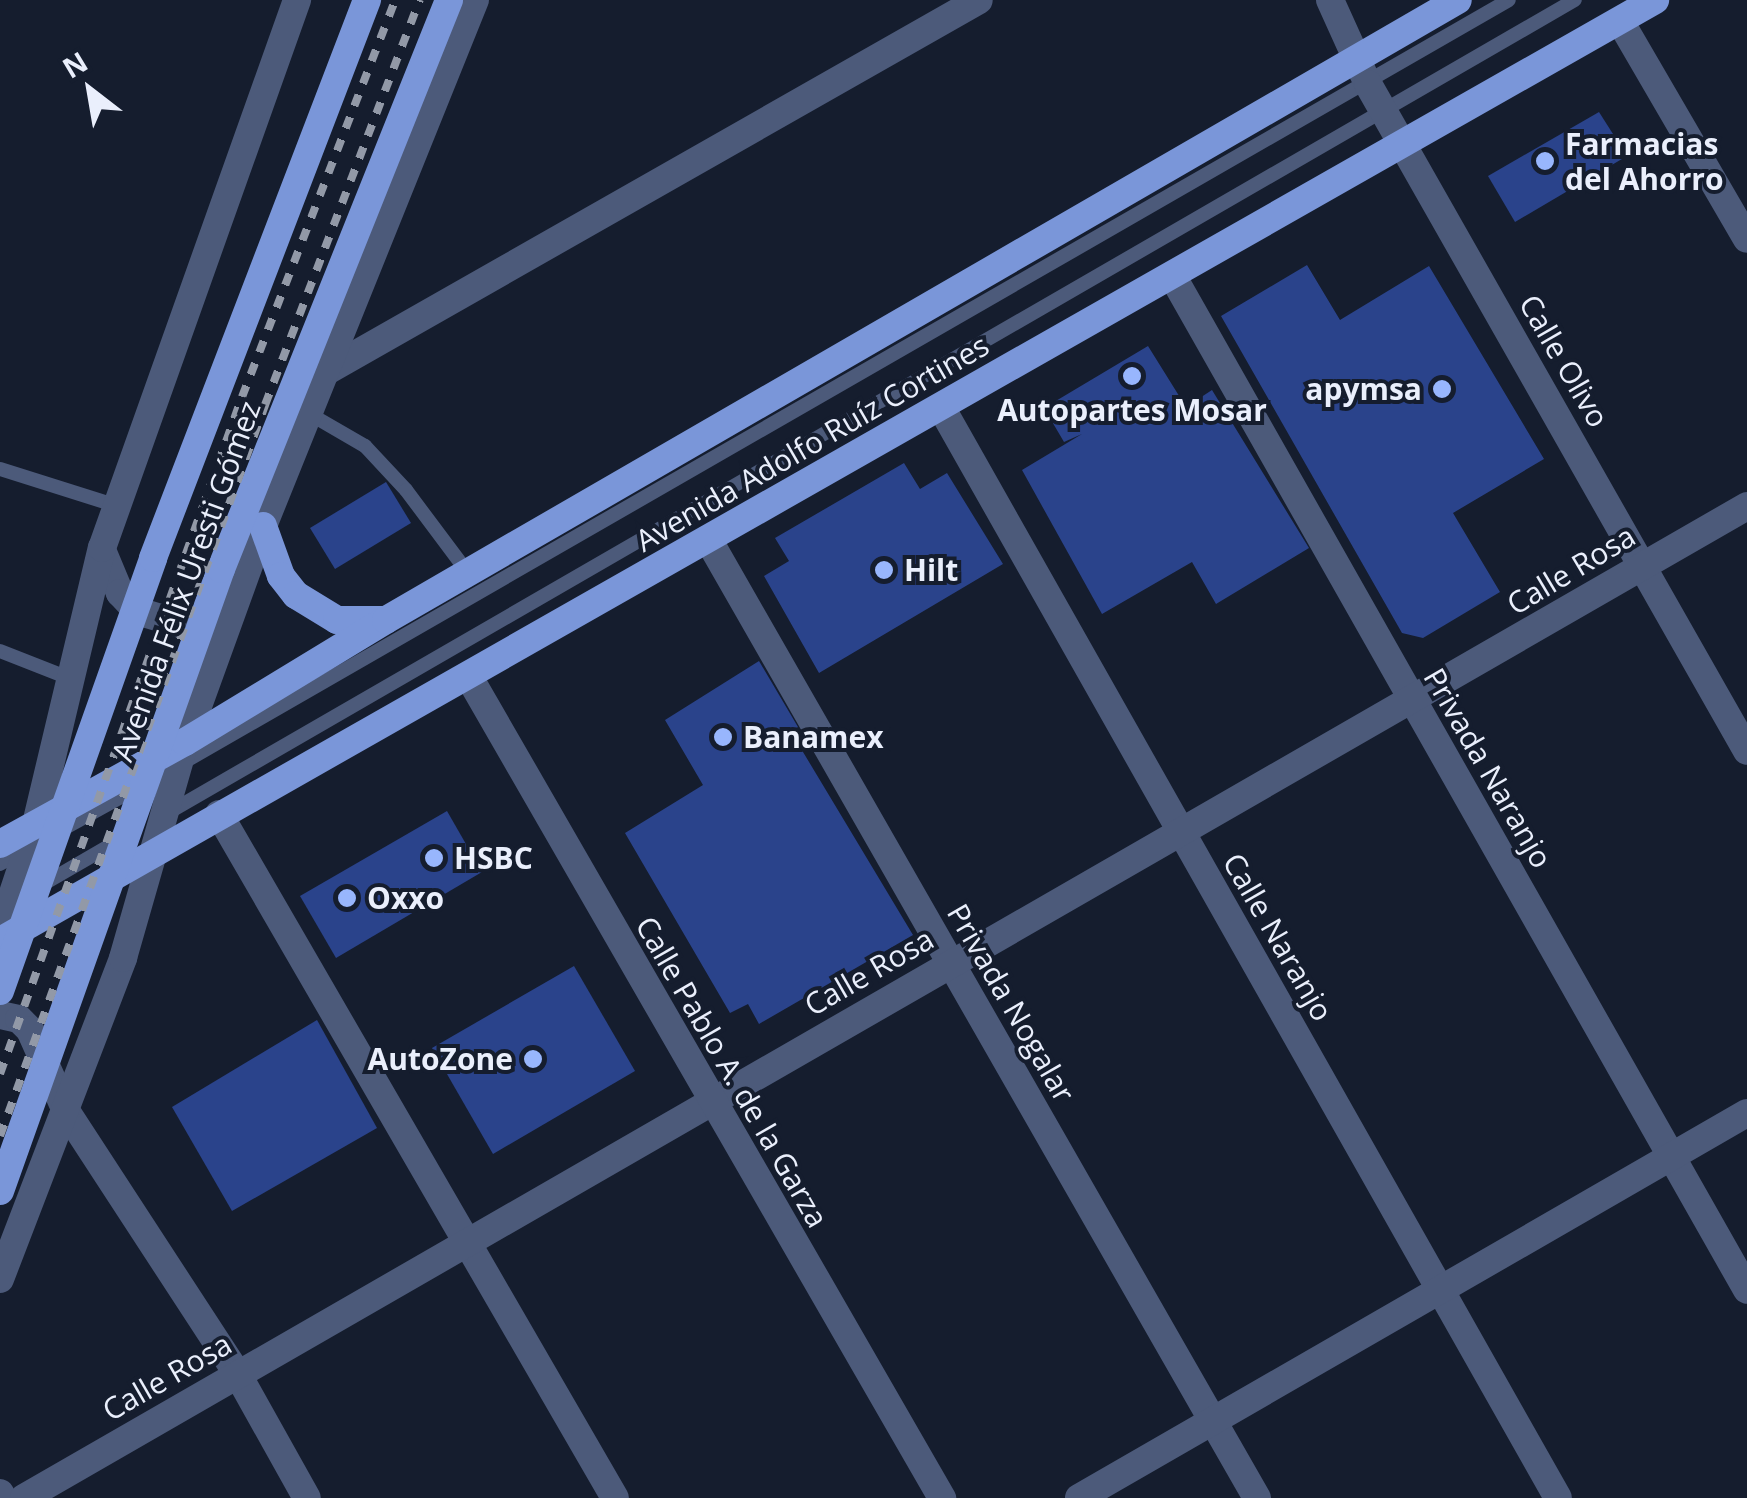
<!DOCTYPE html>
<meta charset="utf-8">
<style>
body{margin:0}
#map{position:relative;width:1747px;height:1498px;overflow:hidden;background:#151d2e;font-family:"Open Sans",sans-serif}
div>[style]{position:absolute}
.building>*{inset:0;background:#2a438b}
.service>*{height:14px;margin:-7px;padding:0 7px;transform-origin:7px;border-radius:7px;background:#4c5a7a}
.minor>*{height:28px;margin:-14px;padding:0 14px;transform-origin:14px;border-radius:14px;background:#4c5a7a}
.tertiary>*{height:28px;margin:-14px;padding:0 14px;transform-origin:14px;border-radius:14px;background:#4c5a7a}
.primary>*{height:28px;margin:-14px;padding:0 14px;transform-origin:14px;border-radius:14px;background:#7a96d9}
.rail>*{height:8px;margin-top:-4px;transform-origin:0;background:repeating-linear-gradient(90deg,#9299a7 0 12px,transparent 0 24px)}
.dots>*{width:28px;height:28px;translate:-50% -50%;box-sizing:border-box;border:5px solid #151d2e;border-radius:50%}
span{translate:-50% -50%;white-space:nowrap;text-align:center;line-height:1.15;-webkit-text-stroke:8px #151d2e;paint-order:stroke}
.poi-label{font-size:30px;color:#eaeffc;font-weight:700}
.left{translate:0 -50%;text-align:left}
.right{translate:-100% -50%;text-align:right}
.street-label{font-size:30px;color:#eaeffc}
.north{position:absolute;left:40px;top:40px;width:100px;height:100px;-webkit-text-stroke:8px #151d2e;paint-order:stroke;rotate:329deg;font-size:28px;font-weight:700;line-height:40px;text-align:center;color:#eaeffc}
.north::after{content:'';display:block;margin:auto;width:35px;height:45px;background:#eaeffc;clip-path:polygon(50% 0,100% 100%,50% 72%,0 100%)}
</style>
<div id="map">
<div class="building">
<i style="clip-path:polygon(1599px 112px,1627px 156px,1515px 222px,1488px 176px)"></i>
<i style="clip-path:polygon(1307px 265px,1340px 320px,1429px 266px,1544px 459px,1453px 513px,1500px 592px,1423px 638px,1402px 633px,1221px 316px)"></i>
<i style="clip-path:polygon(1148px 346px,1186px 407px,1212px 390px,1309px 548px,1216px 604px,1192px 562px,1102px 614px,1022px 470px,1082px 434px,1064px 442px,1044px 408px)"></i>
<i style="clip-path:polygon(904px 463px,920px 489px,947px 473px,1003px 564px,819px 673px,764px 576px,789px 561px,775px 538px)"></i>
<i style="clip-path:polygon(386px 482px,411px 523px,335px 569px,310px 528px)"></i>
<i style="clip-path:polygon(759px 661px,798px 727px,791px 732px,913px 935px,759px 1024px,748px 1004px,730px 1013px,625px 833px,703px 785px,665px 720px)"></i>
<i style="clip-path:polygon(447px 811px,482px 872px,336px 958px,300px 896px)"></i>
<i style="clip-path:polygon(574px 966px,635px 1071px,493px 1154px,432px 1048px)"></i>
<i style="clip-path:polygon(317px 1020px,377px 1128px,232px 1211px,172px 1107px)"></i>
</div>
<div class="service">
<i style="left:308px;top:413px;width:66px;rotate:30.1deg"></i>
<i style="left:365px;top:446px;width:60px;rotate:47deg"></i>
<i style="left:406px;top:490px;width:104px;rotate:53.2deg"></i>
<i style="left:0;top:469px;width:123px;rotate:17.5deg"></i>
<i style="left:0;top:651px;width:76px;rotate:21.5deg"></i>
<i style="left:179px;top:765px;width:1534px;rotate:-29.91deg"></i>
<i style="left:166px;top:814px;width:1627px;rotate:-30.02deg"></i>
<i style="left:61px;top:830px;width:94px;rotate:-28.8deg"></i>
<i style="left:0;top:864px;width:29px;rotate:-29deg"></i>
<i style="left:40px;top:886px;width:94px;rotate:-30.1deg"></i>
</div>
<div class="minor">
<i style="left:1330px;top:0;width:92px;rotate:65.7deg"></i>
<i style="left:1368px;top:84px;width:767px;rotate:60.39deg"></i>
<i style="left:1620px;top:21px;width:252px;rotate:59.8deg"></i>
<i style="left:1173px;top:277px;width:1164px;rotate:60.46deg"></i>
<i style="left:325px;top:372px;width:752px;rotate:-29.63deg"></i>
<i style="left:941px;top:407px;width:1253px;rotate:60.51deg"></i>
<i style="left:708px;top:539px;width:1105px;rotate:60.21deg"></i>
<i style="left:219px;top:814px;width:790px;rotate:59.93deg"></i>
<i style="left:66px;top:1111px;width:313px;rotate:56.9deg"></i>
<i style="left:237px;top:1373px;width:143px;rotate:60.8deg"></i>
<i style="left:0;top:1493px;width:6px;rotate:59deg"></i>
<i style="left:24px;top:1498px;width:1988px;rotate:-29.93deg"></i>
<i style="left:1079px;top:1498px;width:771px;rotate:-29.96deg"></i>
</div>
<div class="tertiary">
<i style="left:102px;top:550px;width:47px;rotate:67.3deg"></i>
<i style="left:120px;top:593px;width:25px;rotate:47deg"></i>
<i style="left:137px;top:611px;width:49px;rotate:16.6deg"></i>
<i style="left:184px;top:625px;width:40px;rotate:-13deg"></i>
<i style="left:469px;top:677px;width:948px;rotate:60.05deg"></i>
<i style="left:0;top:932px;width:114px;rotate:-71.6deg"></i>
<i style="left:36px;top:824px;width:284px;rotate:-76.6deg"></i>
<i style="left:102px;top:548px;width:582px;rotate:-70.41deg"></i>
<i style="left:0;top:1015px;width:19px;rotate:12deg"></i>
<i style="left:19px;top:1019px;width:16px;rotate:45deg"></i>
<i style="left:30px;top:1030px;width:89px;rotate:66deg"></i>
<i style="left:0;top:1279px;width:344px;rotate:-69deg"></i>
<i style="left:123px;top:958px;width:225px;rotate:-74deg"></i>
<i style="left:185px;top:742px;width:230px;rotate:-70.1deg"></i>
<i style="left:263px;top:526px;width:567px;rotate:-68.05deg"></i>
</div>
<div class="primary">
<i style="left:263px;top:526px;width:53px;rotate:70.2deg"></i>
<i style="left:281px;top:576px;width:24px;rotate:52deg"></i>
<i style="left:296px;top:595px;width:48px;rotate:31.4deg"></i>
<i style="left:337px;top:620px;width:47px"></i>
<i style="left:0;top:844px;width:211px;rotate:-28.9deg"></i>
<i style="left:185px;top:742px;width:235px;rotate:-31.3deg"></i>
<i style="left:386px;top:620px;width:1238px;rotate:-30.04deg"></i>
<i style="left:0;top:941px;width:1904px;rotate:-29.62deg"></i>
<i style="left:0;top:991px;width:459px;rotate:-70.5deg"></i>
<i style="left:153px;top:558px;width:598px;rotate:-69.02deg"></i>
<i style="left:0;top:1191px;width:660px;rotate:-70.44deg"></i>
<i style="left:221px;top:569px;width:613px;rotate:-68.16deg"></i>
</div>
<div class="rail">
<i style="left:0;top:1074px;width:719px;rotate:-70.33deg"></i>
<i style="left:242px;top:397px;width:425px;rotate:-68.9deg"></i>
<i style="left:0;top:1136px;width:778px;rotate:-70.07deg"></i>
<i style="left:265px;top:405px;width:434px;rotate:-69.1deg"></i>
</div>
<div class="dots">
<i style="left:1545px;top:161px;background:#98b6fd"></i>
<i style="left:1132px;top:376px;background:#98b6fd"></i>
<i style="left:1442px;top:389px;background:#98b6fd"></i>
<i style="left:884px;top:570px;background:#98b6fd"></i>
<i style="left:723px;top:737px;background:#98b6fd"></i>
<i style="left:434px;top:858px;background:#98b6fd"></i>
<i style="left:347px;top:898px;background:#98b6fd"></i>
<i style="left:533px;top:1059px;background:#98b6fd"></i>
</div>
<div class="poi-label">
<span class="left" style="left:1565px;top:161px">Farmacias<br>del Ahorro</span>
<span class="right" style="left:1422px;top:389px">apymsa</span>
<span style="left:1132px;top:410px">Autopartes Mosar</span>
<span class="left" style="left:904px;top:570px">Hilt</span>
<span class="left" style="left:743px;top:737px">Banamex</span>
<span class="left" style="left:454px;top:858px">HSBC</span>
<span class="left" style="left:367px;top:898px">Oxxo</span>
<span class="right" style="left:513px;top:1059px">AutoZone</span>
</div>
<div class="street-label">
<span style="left:1564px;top:361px;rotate:60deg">Calle Olivo</span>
<span style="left:812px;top:443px;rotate:-30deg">Avenida Adolfo Ruíz Cortines</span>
<span style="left:1571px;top:570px;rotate:-31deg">Calle Rosa</span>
<span style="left:186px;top:581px;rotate:-70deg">Avenida Félix Uresti Gómez</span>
<span style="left:1488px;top:768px;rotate:60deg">Privada Naranjo</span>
<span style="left:1278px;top:937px;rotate:60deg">Calle Naranjo</span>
<span style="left:869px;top:972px;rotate:-30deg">Calle Rosa</span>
<span style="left:1011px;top:1003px;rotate:60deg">Privada Nogalar</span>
<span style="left:732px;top:1072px;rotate:60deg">Calle Pablo A. de la Garza</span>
<span style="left:167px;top:1377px;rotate:-30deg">Calle Rosa</span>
</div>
<div class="north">N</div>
</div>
